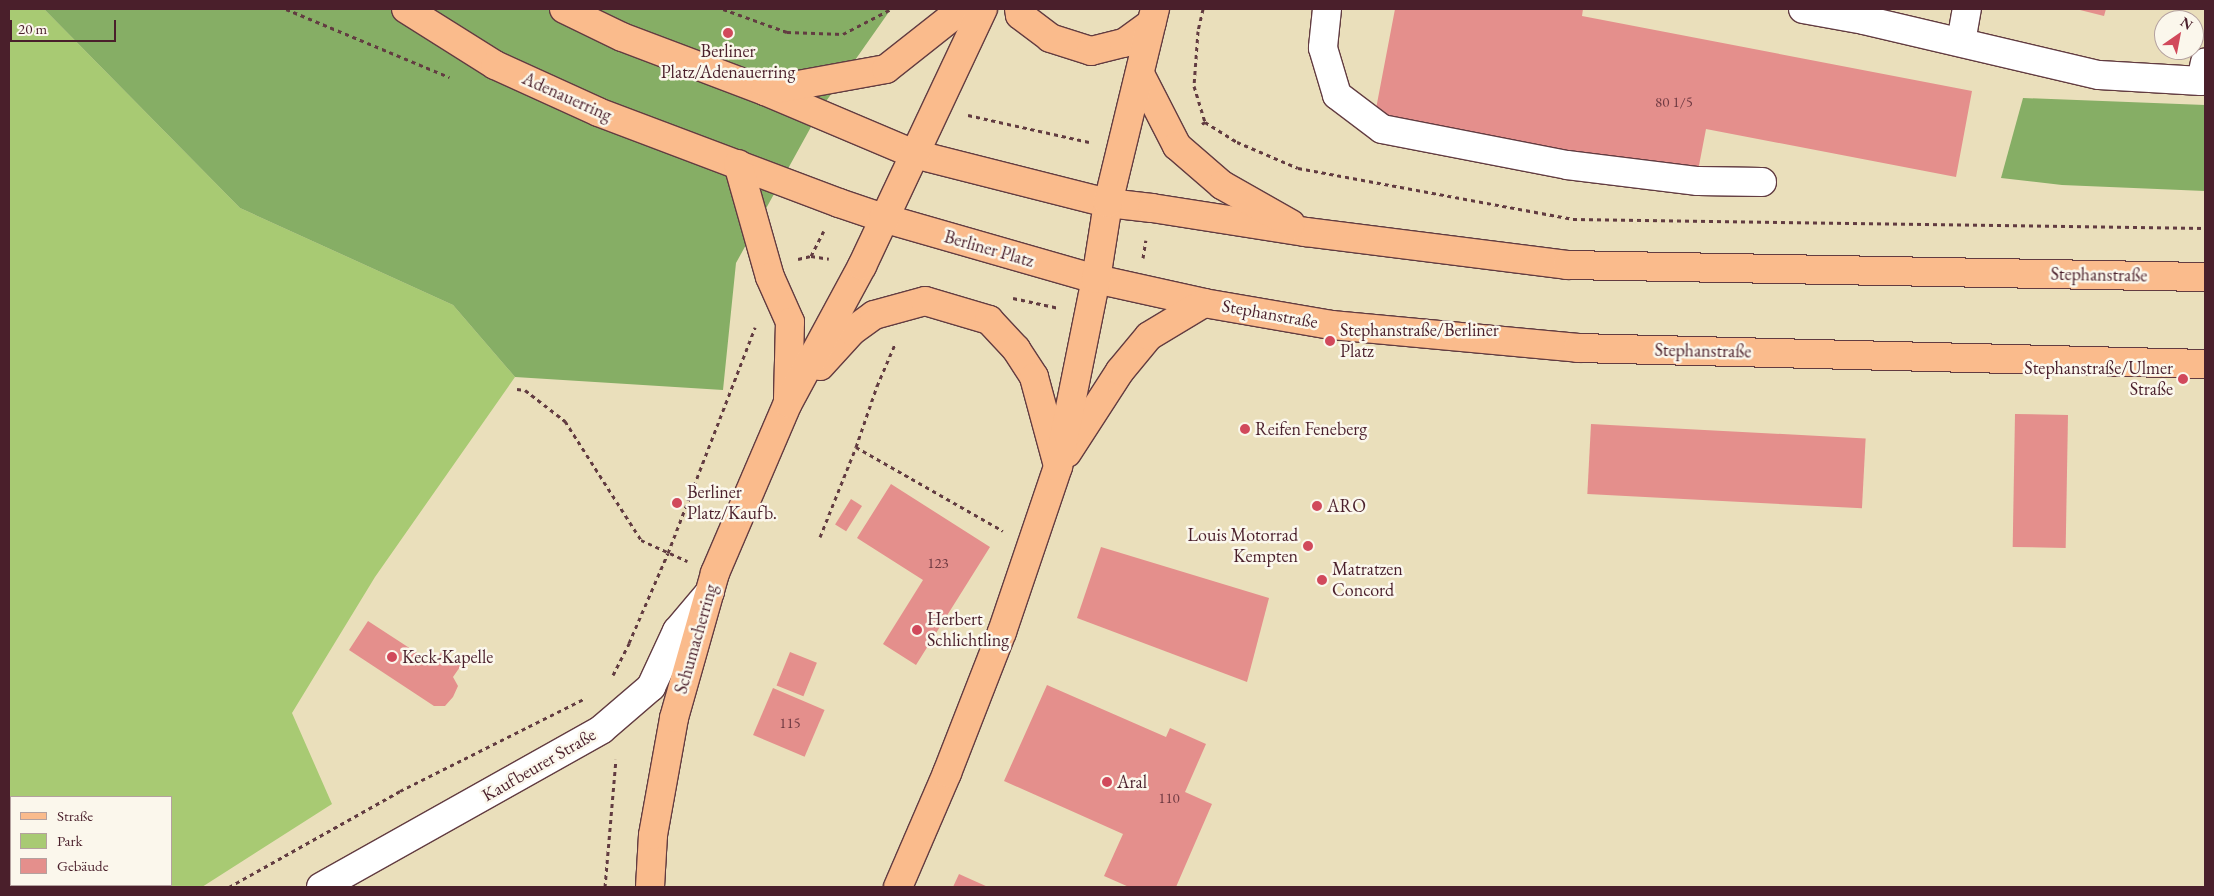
<!DOCTYPE html>
<meta charset="utf-8">
<style>
body{margin:0}
#map{position:relative;width:2214px;height:896px;overflow:hidden;background:#eadfbb;font-family:"EB Garamond",serif}
div>[style]{position:absolute}
[style*='--x']{left:calc(var(--x)*1px);top:calc(var(--y)*1px);width:calc(var(--w)*1px);rotate:calc(var(--a)*1deg)}
.green>*{inset:0;background:#a8ca73}
.forest>*{inset:0;background:#86ae65}
.building>*{inset:0;background:#e48f8c;transform-origin:0 0}
.path>*{height:3px;margin-top:-1.5px;transform-origin:0;background:repeating-linear-gradient(90deg,#623c41 0 4px,transparent 0 8px)}
.roads{filter:drop-shadow(1px 0 #623c41) drop-shadow(-1px 0 #623c41) drop-shadow(0 1px #623c41) drop-shadow(0 -1px #623c41)}
.minor>*{height:28px;margin:-14px;padding:0 14px;transform-origin:14px;border-radius:14px;background:#fff}
.major>*{height:28px;margin:-14px;padding:0 14px;transform-origin:14px;border-radius:14px;background:#fabb8c}
.dots>*{width:14px;height:14px;translate:-50% -50%;box-sizing:border-box;border:2px solid #fbf7ec;border-radius:50%}
span{translate:-50% -50%;white-space:nowrap;text-align:center;line-height:1.15;-webkit-text-stroke:5px #fbf7ec;paint-order:stroke}
.number-label{font-size:15px;color:#703b43}
.number-label span{-webkit-text-stroke-width:0}
.poi-label{font-size:18px;color:#4a1f2b}
.left{translate:0 -50%;text-align:left}
.right{translate:-100% -50%;text-align:right}
.street-label{font-size:18px;color:#4a1f2b}
.frame{position:absolute;inset:0;border:10px solid #4a1f2b;pointer-events:none}
.legend{position:absolute;left:10px;top:796px;width:162px;height:90px;box-sizing:border-box;background:#fbf7ec;border:1px solid #b4a19f;margin:0;padding:6px 9px;list-style:none;font-size:15px;color:#4a1f2b}
.legend li{display:flex;align-items:center;gap:10px;height:25px}
.legend b{width:25px;border:1px solid #b4a19f}
.north{position:absolute;left:2154px;top:10px;width:50px;height:50px;box-sizing:border-box;background:#fbf7ec;border:1px solid #b4a19f;border-radius:50%;rotate:33deg;font-size:14px;font-weight:700;line-height:20px;text-align:center;color:#4a1f2b}
.north::after{content:'';display:block;margin:auto;width:18px;height:22px;background:#d1495b;clip-path:polygon(50% 0,100% 100%,50% 72%,0 100%)}
.scale{position:absolute;left:10px;top:20px;width:106px;height:22px;box-sizing:border-box;border:2px solid #4a1f2b;border-top:0;padding-left:6px;font-size:15px;line-height:18px;white-space:nowrap;color:#4a1f2b;-webkit-text-stroke:4px #fbf7ec;paint-order:stroke}
</style>
<div id="map">
<div class="green">
<div style="clip-path:polygon(evenodd,9px 9px,44px 9px,240px 208px,453px 305px,515px 377px,375px 577px,292px 713px,332px 804px,202px 887px,9px 887px,9px 9px,11px 797px,171px 797px,171px 885px,11px 885px,11px 797px)"></div>
</div>
<div class="forest">
<div style="clip-path:polygon(44px 9px,891px 9px,822px 107px,736px 263px,723px 390px,515px 377px,453px 305px,240px 208px)"></div>
<div style="clip-path:polygon(2023px 98px,2205px 105px,2205px 191px,2062px 185px,2001px 178px)"></div>
</div>
<div class="building">
<div style="clip-path:polygon(1395px 9px,1583px 9px,1582px 16px,1972px 91px,1956px 177px,1706px 129px,1697px 176px,1375px 114px)"></div>
<div style="clip-path:polygon(2076px 9px,2106px 9px,2104px 16px)"></div>
<div style="left:2015px;top:414px;width:53px;height:133px;rotate:1deg"></div>
<div style="left:1591px;top:424px;width:275px;height:70px;rotate:3deg"></div>
<div style="clip-path:polygon(891px 484px,990px 547px,916px 665px,883px 644px,923px 580px,857px 538px)"></div>
<div style="left:851px;top:499px;width:13px;height:30px;rotate:32deg"></div>
<div style="clip-path:polygon(1101px 547px,1269px 598px,1247px 682px,1077px 618px)"></div>
<div style="clip-path:polygon(368px 621px,434px 664px,442px 651px,462px 664px,453px 677px,458px 686px,453px 697px,445px 706px,434px 706px,349px 650px)"></div>
<div style="left:790px;top:652px;width:29px;height:36px;rotate:22deg"></div>
<div style="clip-path:polygon(1047px 685px,1166px 737px,1170px 728px,1206px 744px,1185px 792px,1212px 804px,1176px 887px,1129px 887px,1104px 876px,1123px 834px,1004px 781px)"></div>
<div style="left:773px;top:688px;width:56px;height:51px;rotate:23deg"></div>
<div style="clip-path:polygon(959px 874px,988px 887px,953px 887px)"></div>
</div>
<div class="path">
<div style="--x:286;--y:9;--w:177;--a:22.6"></div>
<div style="--x:723;--y:9;--w:68;--a:19.8"></div>
<div style="--x:787;--y:32;--w:56;--a:2"></div>
<div style="--x:843;--y:34;--w:54;--a:-27.5"></div>
<div style="--x:1203;--y:9;--w:23;--a:103"></div>
<div style="--x:1198;--y:31;--w:55;--a:94.2"></div>
<div style="--x:1194;--y:86;--w:38;--a:73"></div>
<div style="--x:968;--y:115;--w:124;--a:12.6"></div>
<div style="--x:1202;--y:124;--w:4;--a:-34"></div>
<div style="--x:1205;--y:122;--w:38;--a:32"></div>
<div style="--x:1237;--y:142;--w:66;--a:23.1"></div>
<div style="--x:1298;--y:168;--w:280;--a:10.5"></div>
<div style="--x:1573;--y:219;--w:632;--a:0.82"></div>
<div style="--x:811;--y:256;--w:18;--a:9"></div>
<div style="--x:1143;--y:258;--w:18;--a:-81"></div>
<div style="--x:798;--y:259;--w:13;--a:-13"></div>
<div style="--x:811;--y:256;--w:28;--a:-63"></div>
<div style="--x:1013;--y:298;--w:47;--a:12.3"></div>
<div style="--x:517;--y:389;--w:8;--a:7"></div>
<div style="--x:525;--y:390;--w:51;--a:37.8"></div>
<div style="--x:565;--y:421;--w:141;--a:57.4"></div>
<div style="--x:641;--y:540;--w:51;--a:24.5"></div>
<div style="--x:856;--y:447;--w:169;--a:29.7"></div>
<div style="--x:820;--y:537;--w:97;--a:-68.2"></div>
<div style="--x:856;--y:447;--w:65;--a:-71"></div>
<div style="--x:877;--y:386;--w:46;--a:-66.8"></div>
<div style="--x:613;--y:675;--w:36;--a:-63"></div>
<div style="--x:629;--y:643;--w:98;--a:-66.6"></div>
<div style="--x:668;--y:553;--w:242;--a:-68.9"></div>
<div style="--x:229;--y:887;--w:196;--a:-29.3"></div>
<div style="--x:400;--y:791;--w:206;--a:-26.6"></div>
<div style="--x:605;--y:887;--w:128;--a:-85.1"></div>
</div>
<div class="roads">
<div class="minor">
<div style="--x:1327;--y:9;--w:39;--a:96"></div>
<div style="--x:1323;--y:48;--w:49;--a:73.4"></div>
<div style="--x:1337;--y:95;--w:56;--a:37.1"></div>
<div style="--x:1382;--y:129;--w:188;--a:11"></div>
<div style="--x:1567;--y:165;--w:132;--a:7"></div>
<div style="--x:1698;--y:181;--w:64;--a:0.9"></div>
<div style="--x:1803;--y:9;--w:62;--a:10.2"></div>
<div style="--x:1864;--y:20;--w:241;--a:13.2"></div>
<div style="--x:2099;--y:75;--w:102;--a:3.4"></div>
<div style="--x:2201;--y:81;--w:19;--a:-78"></div>
<div style="--x:1961;--y:42;--w:34;--a:-80"></div>
<div style="--x:321;--y:887;--w:322;--a:-29.3"></div>
<div style="--x:602;--y:729;--w:65;--a:-40.6"></div>
<div style="--x:651;--y:687;--w:62;--a:-65.1"></div>
<div style="--x:677;--y:631;--w:51;--a:-49.8"></div>
</div>
<div class="major">
<div style="--x:406;--y:9;--w:105;--a:32.2"></div>
<div style="--x:495;--y:65;--w:113;--a:24.5"></div>
<div style="--x:598;--y:112;--w:258;--a:20.7"></div>
<div style="--x:839;--y:203;--w:46;--a:18.8"></div>
<div style="--x:883;--y:218;--w:222;--a:16"></div>
<div style="--x:1096;--y:279;--w:111;--a:12.5"></div>
<div style="--x:1204;--y:303;--w:130;--a:9.8"></div>
<div style="--x:1332;--y:325;--w:247;--a:5.3"></div>
<div style="--x:1578;--y:348;--w:627;--a:1.46"></div>
<div style="--x:564;--y:9;--w:64;--a:25.8"></div>
<div style="--x:622;--y:37;--w:153;--a:20.7"></div>
<div style="--x:765;--y:91;--w:162;--a:22.9"></div>
<div style="--x:914;--y:154;--w:200;--a:14.2"></div>
<div style="--x:1108;--y:203;--w:44;--a:6.5"></div>
<div style="--x:1152;--y:208;--w:156;--a:8.9"></div>
<div style="--x:1306;--y:232;--w:263;--a:7.2"></div>
<div style="--x:1567;--y:265;--w:638;--a:1.08"></div>
<div style="--x:1019;--y:9;--w:6;--a:81"></div>
<div style="--x:1020;--y:15;--w:38;--a:37"></div>
<div style="--x:1050;--y:38;--w:43;--a:17.6"></div>
<div style="--x:1091;--y:51;--w:34;--a:-14"></div>
<div style="--x:1124;--y:43;--w:34;--a:-36"></div>
<div style="--x:1140;--y:74;--w:81;--a:62.8"></div>
<div style="--x:1177;--y:146;--w:60;--a:40.9"></div>
<div style="--x:1222;--y:185;--w:79;--a:29.5"></div>
<div style="--x:765;--y:91;--w:123;--a:-10.3"></div>
<div style="--x:886;--y:69;--w:97;--a:-38.3"></div>
<div style="--x:738;--y:164;--w:117;--a:74.2"></div>
<div style="--x:770;--y:277;--w:49;--a:66"></div>
<div style="--x:790;--y:322;--w:77;--a:91.5"></div>
<div style="--x:820;--y:366;--w:47;--a:-47.6"></div>
<div style="--x:852;--y:331;--w:27;--a:-36"></div>
<div style="--x:874;--y:315;--w:53;--a:-15.4"></div>
<div style="--x:925;--y:301;--w:67;--a:16.5"></div>
<div style="--x:989;--y:320;--w:40;--a:47"></div>
<div style="--x:1016;--y:349;--w:33;--a:57"></div>
<div style="--x:1034;--y:377;--w:88;--a:74.9"></div>
<div style="--x:1067;--y:453;--w:98;--a:-57.1"></div>
<div style="--x:1120;--y:371;--w:45;--a:-50.4"></div>
<div style="--x:1149;--y:336;--w:64;--a:-31"></div>
<div style="--x:650;--y:887;--w:52;--a:-86.7"></div>
<div style="--x:653;--y:835;--w:119;--a:-79.8"></div>
<div style="--x:674;--y:718;--w:151;--a:-74.2"></div>
<div style="--x:715;--y:573;--w:185;--a:-66.8"></div>
<div style="--x:788;--y:403;--w:156;--a:-61.6"></div>
<div style="--x:862;--y:266;--w:284;--a:-64.8"></div>
<div style="--x:898;--y:887;--w:124;--a:-66.7"></div>
<div style="--x:947;--y:773;--w:151;--a:-68.7"></div>
<div style="--x:1002;--y:632;--w:174;--a:-71.3"></div>
<div style="--x:1058;--y:467;--w:192;--a:-78.6"></div>
<div style="--x:1096;--y:279;--w:77;--a:-81"></div>
<div style="--x:1108;--y:203;--w:200;--a:-76.4"></div>
</div>
</div>
<div class="dots">
<div style="left:728px;top:33px;background:#d1495b"></div>
<div style="left:1330px;top:341px;background:#d1495b"></div>
<div style="left:2183px;top:379px;background:#d1495b"></div>
<div style="left:1245px;top:429px;background:#d1495b"></div>
<div style="left:677px;top:503px;background:#d1495b"></div>
<div style="left:1317px;top:506px;background:#d1495b"></div>
<div style="left:1308px;top:546px;background:#d1495b"></div>
<div style="left:1322px;top:580px;background:#d1495b"></div>
<div style="left:917px;top:630px;background:#d1495b"></div>
<div style="left:392px;top:657px;background:#d1495b"></div>
<div style="left:1107px;top:782px;background:#d1495b"></div>
</div>
<div class="number-label">
<span style="left:1674px;top:102px">80 1/5</span>
<span style="left:938px;top:563px">123</span>
<span style="left:790px;top:723px">115</span>
<span style="left:1169px;top:798px">110</span>
</div>
<div class="poi-label">
<span style="left:728px;top:62px">Berliner<br>Platz/Adenauerring</span>
<span class="left" style="left:1340px;top:341px">Stephanstraße/Berliner<br>Platz</span>
<span class="right" style="left:2173px;top:379px">Stephanstraße/Ulmer<br>Straße</span>
<span class="left" style="left:1255px;top:429px">Reifen Feneberg</span>
<span class="left" style="left:687px;top:503px">Berliner<br>Platz/Kaufb.</span>
<span class="left" style="left:1327px;top:506px">ARO</span>
<span class="right" style="left:1298px;top:546px">Louis Motorrad<br>Kempten</span>
<span class="left" style="left:1332px;top:580px">Matratzen<br>Concord</span>
<span class="left" style="left:927px;top:630px">Herbert<br>Schlichtling</span>
<span class="left" style="left:402px;top:657px">Keck-Kapelle</span>
<span class="left" style="left:1117px;top:782px">Aral</span>
</div>
<div class="street-label">
<span style="left:567px;top:97px;rotate:24deg">Adenauerring</span>
<span style="left:989px;top:249px;rotate:16deg">Berliner Platz</span>
<span style="left:2099px;top:275px;rotate:1deg">Stephanstraße</span>
<span style="left:1270px;top:314px;rotate:10deg">Stephanstraße</span>
<span style="left:1703px;top:351px;rotate:1deg">Stephanstraße</span>
<span style="left:696px;top:639px;rotate:-74deg">Schumacherring</span>
<span style="left:539px;top:765px;rotate:-30deg">Kaufbeurer Straße</span>
</div>
<div class="frame"></div>
<ul class="legend">
<li><b style="height:6px;background:#fabb8c"></b>Straße</li>
<li><b style="height:14px;background:#a8ca73"></b>Park</li>
<li><b style="height:14px;background:#e48f8c"></b>Gebäude</li>
</ul>
<div class="north">N</div>
<div class="scale">20 m</div>
</div>
